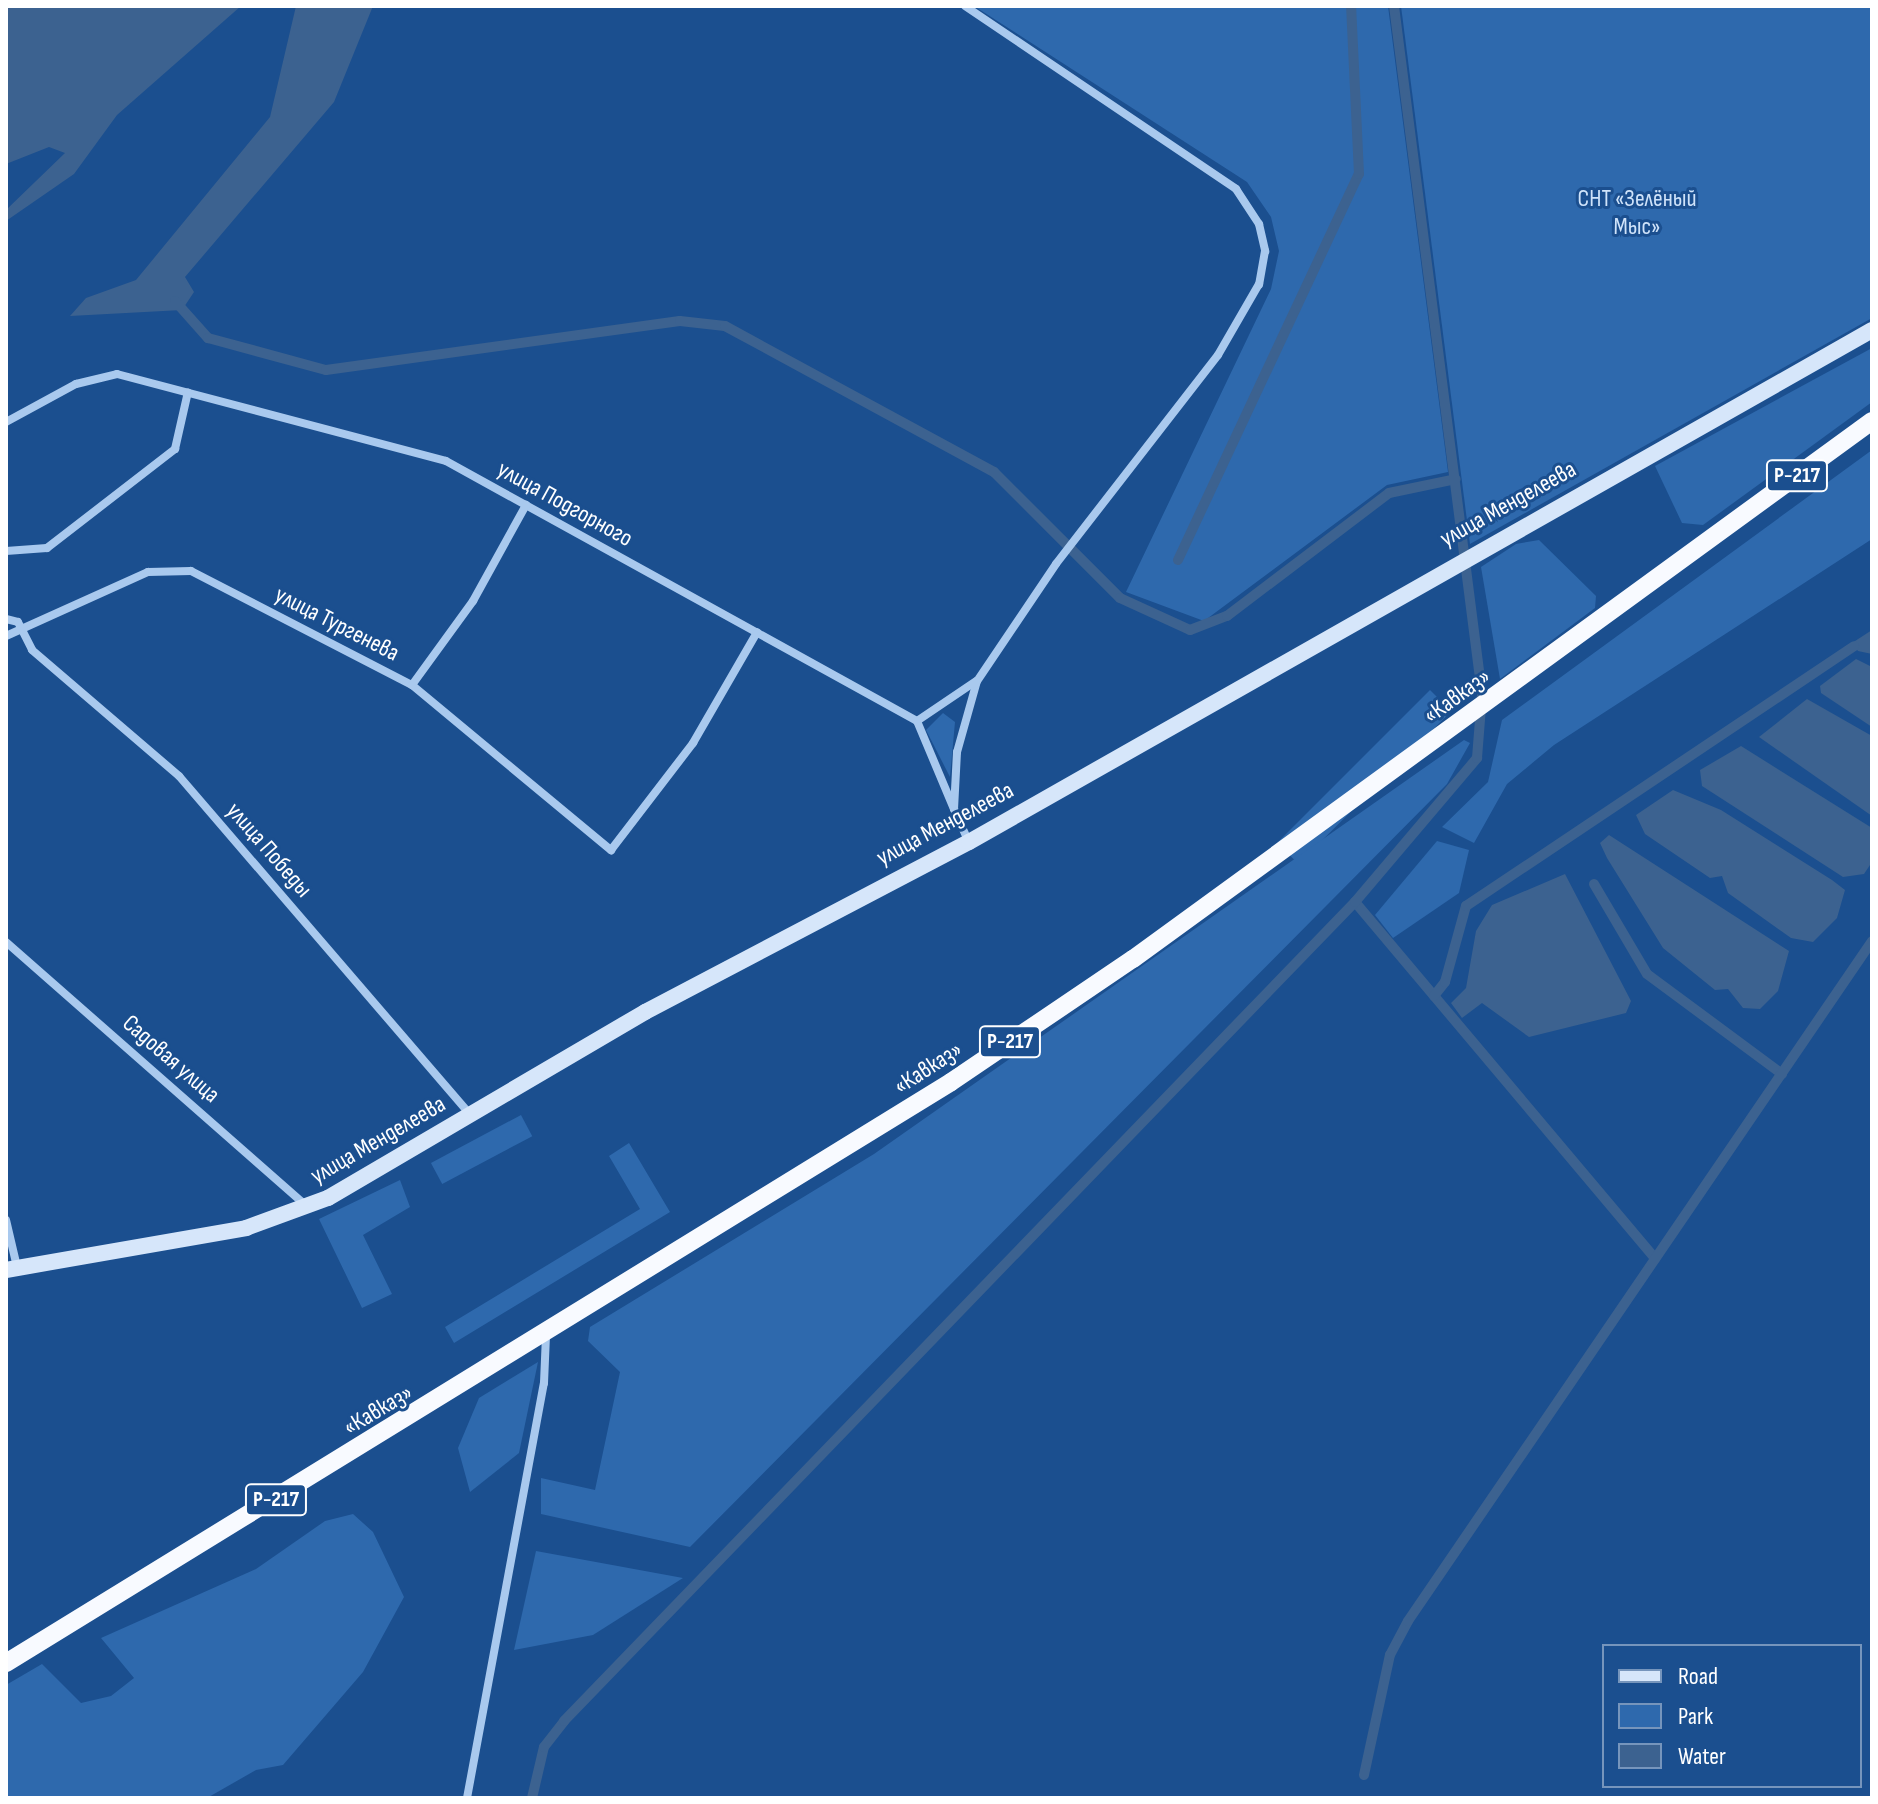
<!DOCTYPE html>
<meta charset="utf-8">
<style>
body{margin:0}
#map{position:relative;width:1878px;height:1804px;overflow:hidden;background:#1b4f8f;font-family:"Sofia Sans Condensed",sans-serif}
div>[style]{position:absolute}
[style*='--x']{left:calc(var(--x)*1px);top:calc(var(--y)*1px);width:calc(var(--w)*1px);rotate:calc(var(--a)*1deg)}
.green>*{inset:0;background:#2e69ad;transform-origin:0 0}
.water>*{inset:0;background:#3c6290}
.canal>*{height:10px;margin:-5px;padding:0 5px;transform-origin:5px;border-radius:5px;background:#3c6290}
.minor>*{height:8px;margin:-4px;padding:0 4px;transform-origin:4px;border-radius:4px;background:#a9c9ee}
.secondary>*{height:16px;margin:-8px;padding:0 8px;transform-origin:8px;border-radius:8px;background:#d6e6fa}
.trunk>*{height:18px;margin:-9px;padding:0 9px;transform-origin:9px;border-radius:9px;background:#f8faff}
span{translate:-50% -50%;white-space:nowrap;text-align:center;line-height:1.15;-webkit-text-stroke:6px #1b4f8f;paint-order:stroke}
.shield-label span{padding:2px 6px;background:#1b4f8f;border:2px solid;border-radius:6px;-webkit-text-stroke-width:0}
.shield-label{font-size:22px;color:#fff;font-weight:700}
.park-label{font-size:24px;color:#cfe3fa}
.street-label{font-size:24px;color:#fff}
.frame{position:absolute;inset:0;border:8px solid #fff;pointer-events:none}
.legend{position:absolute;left:1602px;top:1644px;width:260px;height:144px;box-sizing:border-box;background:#1b4f8f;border:2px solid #7695bc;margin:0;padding:10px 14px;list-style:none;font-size:24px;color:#fff}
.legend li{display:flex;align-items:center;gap:16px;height:40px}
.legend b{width:40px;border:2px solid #7695bc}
</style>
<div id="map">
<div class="green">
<div style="clip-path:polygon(974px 6px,1388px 6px,1448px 472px,1387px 485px,1204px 621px,1126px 592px,1271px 289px,1279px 251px,1271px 217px,1247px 182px)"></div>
<div style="clip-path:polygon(1401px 6px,1872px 6px,1872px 318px,1470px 544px)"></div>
<div style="clip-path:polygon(1872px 348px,1872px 402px,1703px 525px,1682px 523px,1655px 466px)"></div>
<div style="clip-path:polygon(1872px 450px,1872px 539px,1554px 745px,1507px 784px,1474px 843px,1442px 827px,1488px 782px,1502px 720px)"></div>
<div style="clip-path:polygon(1539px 540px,1596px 596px,1595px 608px,1500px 679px,1481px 567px,1516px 544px)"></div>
<div style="left:1430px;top:690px;width:30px;height:216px;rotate:45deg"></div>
<div style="clip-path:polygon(943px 713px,955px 722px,950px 777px,926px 730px)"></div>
<div style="clip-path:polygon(1464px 740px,1470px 743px,1447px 784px,690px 1547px,541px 1514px,541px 1478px,595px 1490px,620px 1372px,588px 1341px,590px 1327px,874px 1154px)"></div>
<div style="clip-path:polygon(1437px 841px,1469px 850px,1459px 893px,1393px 938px,1375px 915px)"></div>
<div style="left:521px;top:1115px;width:24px;height:102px;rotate:62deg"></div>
<div style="clip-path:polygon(629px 1143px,670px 1212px,454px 1343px,445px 1327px,640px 1209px,609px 1156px)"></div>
<div style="clip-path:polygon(400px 1180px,410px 1207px,363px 1235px,392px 1294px,362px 1308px,319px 1219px)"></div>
<div style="clip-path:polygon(538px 1362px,519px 1453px,470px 1492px,458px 1448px,479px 1398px)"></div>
<div style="clip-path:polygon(353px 1514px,373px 1532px,404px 1597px,363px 1672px,283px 1765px,256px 1770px,207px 1798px,6px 1798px,6px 1685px,42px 1664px,81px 1703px,111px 1696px,134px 1678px,101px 1638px,256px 1569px,325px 1521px)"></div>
<div style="clip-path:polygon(536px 1551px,683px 1578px,593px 1635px,514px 1650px)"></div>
</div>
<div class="water">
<div style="clip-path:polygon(6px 6px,241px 6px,117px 115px,74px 174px,6px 221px,6px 210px,65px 153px,49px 147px,6px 164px)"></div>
<div style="clip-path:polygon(296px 6px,373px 6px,334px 102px,185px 277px,194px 292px,182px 310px,70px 316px,86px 298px,136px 280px,270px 117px)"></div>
<div style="clip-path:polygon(1872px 630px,1872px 654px,1858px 651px,1852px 643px)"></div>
<div style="clip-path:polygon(1856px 659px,1872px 667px,1872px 727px,1821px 693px,1820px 686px)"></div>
<div style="clip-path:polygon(1807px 699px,1872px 736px,1872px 816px,1759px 737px)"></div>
<div style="clip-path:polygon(1741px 746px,1872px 828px,1872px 862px,1864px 874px,1843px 877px,1702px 786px,1700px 770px)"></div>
<div style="clip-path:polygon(1673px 790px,1721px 810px,1832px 880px,1845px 890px,1837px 918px,1813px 942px,1791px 938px,1728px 893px,1722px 876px,1710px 878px,1645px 834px,1636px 815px)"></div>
<div style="clip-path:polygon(1609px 835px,1789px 951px,1778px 991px,1760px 1009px,1743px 1008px,1728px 989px,1715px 990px,1663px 948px,1607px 858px,1600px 843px)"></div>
<div style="clip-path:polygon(1565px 874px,1631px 1001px,1626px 1013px,1529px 1037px,1482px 1003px,1462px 1018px,1451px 1003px,1466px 988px,1476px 931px,1492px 905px)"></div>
</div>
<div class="canal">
<div style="--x:175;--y:301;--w:50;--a:48.3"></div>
<div style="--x:208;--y:338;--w:122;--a:15.2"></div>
<div style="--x:326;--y:370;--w:357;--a:-7.9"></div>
<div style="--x:680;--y:321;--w:45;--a:6.3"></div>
<div style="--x:725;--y:326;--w:306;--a:28.5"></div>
<div style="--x:994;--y:472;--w:178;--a:45"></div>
<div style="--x:1120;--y:598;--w:77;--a:24.6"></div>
<div style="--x:1190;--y:630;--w:40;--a:-21"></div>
<div style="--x:1227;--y:616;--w:203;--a:-37.2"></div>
<div style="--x:1389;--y:493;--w:68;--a:-11.8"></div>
<div style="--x:1178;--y:560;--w:426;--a:-64.9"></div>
<div style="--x:1359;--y:174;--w:168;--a:-92.7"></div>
<div style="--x:1594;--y:884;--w:104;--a:59.5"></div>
<div style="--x:1647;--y:974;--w:168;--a:36.5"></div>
<div style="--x:1355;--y:902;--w:466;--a:49.9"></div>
<div style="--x:1434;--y:996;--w:18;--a:-52"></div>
<div style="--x:1445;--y:982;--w:79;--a:-74.6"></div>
<div style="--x:1466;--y:906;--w:467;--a:-33.8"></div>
<div style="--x:1364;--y:1775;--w:123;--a:-77.8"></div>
<div style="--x:1390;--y:1655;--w:38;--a:-62"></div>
<div style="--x:1408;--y:1621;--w:823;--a:-55.69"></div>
<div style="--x:532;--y:1798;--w:52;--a:-76.8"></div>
<div style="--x:544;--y:1747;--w:33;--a:-52"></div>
<div style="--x:564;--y:1721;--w:1139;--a:-46"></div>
<div style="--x:1355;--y:902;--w:189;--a:-49.7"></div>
<div style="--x:1477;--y:758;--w:64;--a:-85.5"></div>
<div style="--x:1482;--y:694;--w:694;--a:-97.29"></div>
</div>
<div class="minor">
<div style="--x:965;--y:6;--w:327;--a:34"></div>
<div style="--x:1236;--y:189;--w:42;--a:56.7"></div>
<div style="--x:1259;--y:224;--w:28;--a:77"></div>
<div style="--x:1265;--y:251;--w:34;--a:100"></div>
<div style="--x:1259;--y:284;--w:82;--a:120"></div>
<div style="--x:1218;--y:355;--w:264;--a:127.8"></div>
<div style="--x:1056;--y:564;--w:141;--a:124"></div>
<div style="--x:977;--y:681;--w:74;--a:105.7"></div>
<div style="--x:957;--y:752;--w:57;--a:93"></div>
<div style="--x:954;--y:809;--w:36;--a:66"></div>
<div style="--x:6;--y:422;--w:80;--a:-28.5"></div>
<div style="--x:76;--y:384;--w:42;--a:-13.7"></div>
<div style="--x:117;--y:374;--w:340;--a:14.8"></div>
<div style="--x:446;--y:461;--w:538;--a:28.9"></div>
<div style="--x:917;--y:721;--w:95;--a:67.2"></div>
<div style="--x:6;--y:551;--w:41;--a:-4.2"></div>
<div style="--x:47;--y:548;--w:162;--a:-37.7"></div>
<div style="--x:175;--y:449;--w:58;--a:-77.2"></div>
<div style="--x:6;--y:619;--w:12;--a:14"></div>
<div style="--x:18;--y:622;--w:31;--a:63"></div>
<div style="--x:32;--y:650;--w:194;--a:40.6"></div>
<div style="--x:179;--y:776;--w:446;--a:49.3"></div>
<div style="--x:6;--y:636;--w:156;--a:-24.3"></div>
<div style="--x:148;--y:572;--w:43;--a:-1.3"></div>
<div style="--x:191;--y:571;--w:249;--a:27.3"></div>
<div style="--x:412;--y:685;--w:259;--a:39.7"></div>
<div style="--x:611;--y:850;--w:135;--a:-52.5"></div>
<div style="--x:693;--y:743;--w:128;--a:-60"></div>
<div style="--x:412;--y:685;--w:104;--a:-54"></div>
<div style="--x:473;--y:601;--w:110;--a:-61.1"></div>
<div style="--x:917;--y:721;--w:71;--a:-34.1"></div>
<div style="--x:6;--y:942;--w:400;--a:41.3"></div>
<div style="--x:6;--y:1220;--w:48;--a:76.8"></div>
<div style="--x:467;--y:1798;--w:422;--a:-79.5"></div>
<div style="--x:544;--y:1383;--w:47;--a:-87.6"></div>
</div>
<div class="secondary">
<div style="--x:6;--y:1270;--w:244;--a:-9.9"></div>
<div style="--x:246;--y:1228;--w:87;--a:-20.1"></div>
<div style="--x:328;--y:1198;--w:368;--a:-30.4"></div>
<div style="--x:645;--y:1012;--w:366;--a:-27.7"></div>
<div style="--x:969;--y:842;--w:1038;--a:-29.55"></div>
</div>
<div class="trunk">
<div style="--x:6;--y:1663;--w:1109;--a:-31.58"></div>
<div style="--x:951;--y:1082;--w:220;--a:-34.1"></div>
<div style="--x:1133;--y:959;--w:914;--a:-36.06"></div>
</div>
<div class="shield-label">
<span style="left:1797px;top:476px">Р-217</span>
<span style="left:1010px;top:1042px">Р-217</span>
<span style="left:276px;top:1500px">Р-217</span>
</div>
<div class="park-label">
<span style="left:1637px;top:213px">СНТ «Зелёный<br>Мыс»</span>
</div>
<div class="street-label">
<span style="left:565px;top:504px;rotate:29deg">улица Подгорного</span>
<span style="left:1508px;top:504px;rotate:-29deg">улица Менделеева</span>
<span style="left:337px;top:624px;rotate:27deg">улица Тургенева</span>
<span style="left:1457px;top:696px;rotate:-36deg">«Кавказ»</span>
<span style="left:945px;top:824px;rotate:-28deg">улица Менделеева</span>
<span style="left:269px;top:850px;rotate:49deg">улица Победы</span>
<span style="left:171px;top:1059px;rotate:41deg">Садовая улица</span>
<span style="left:928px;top:1068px;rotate:-33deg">«Кавказ»</span>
<span style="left:378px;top:1140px;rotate:-30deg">улица Менделеева</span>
<span style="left:378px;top:1410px;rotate:-31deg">«Кавказ»</span>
</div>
<div class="frame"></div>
<ul class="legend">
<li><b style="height:10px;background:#d6e6fa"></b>Road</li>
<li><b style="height:22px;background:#2e69ad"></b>Park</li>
<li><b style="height:22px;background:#3c6290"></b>Water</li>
</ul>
</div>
